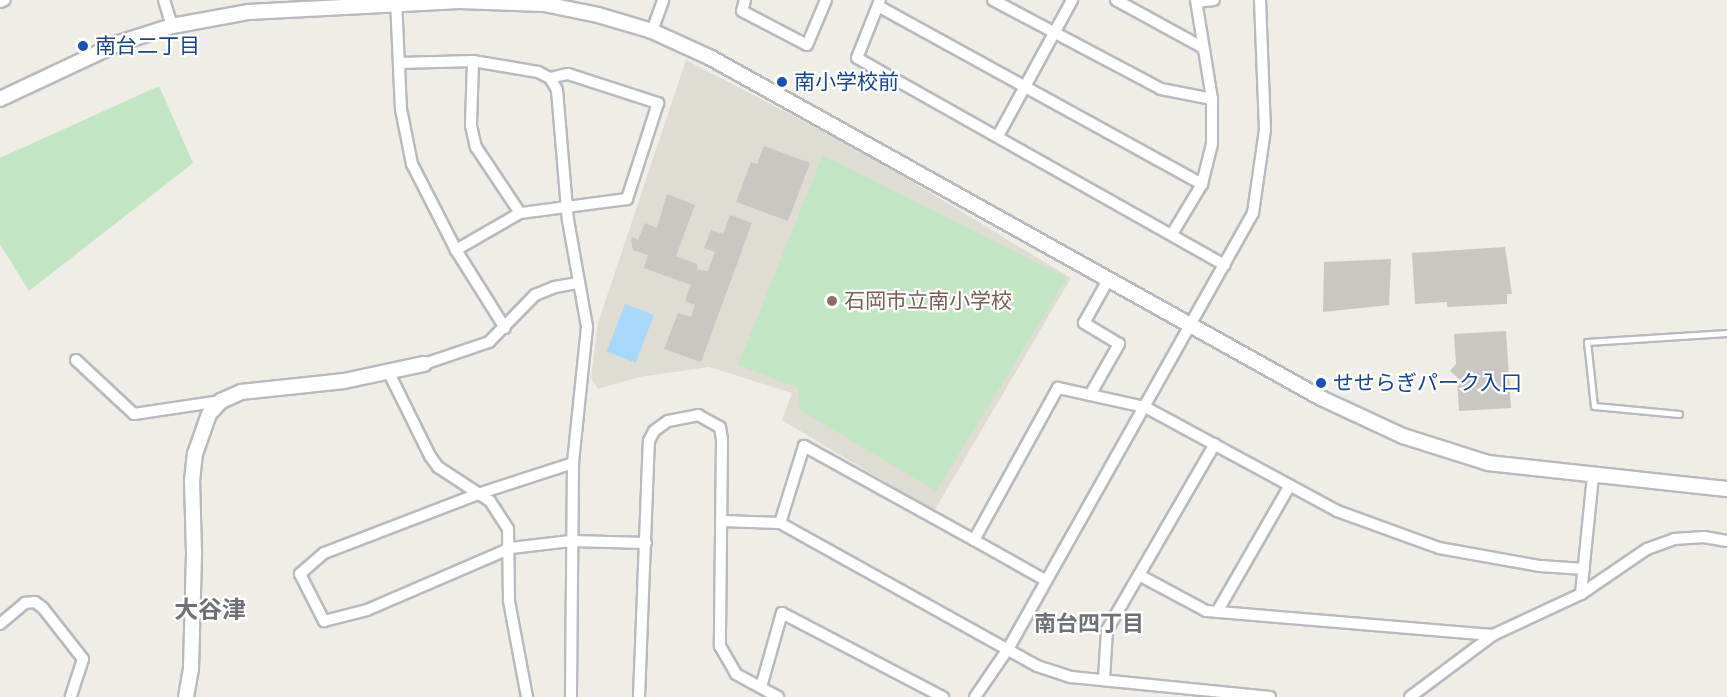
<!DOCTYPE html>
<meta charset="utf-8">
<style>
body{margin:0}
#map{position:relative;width:1727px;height:697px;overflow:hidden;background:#efede5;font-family:"DM Sans","Noto Sans JP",sans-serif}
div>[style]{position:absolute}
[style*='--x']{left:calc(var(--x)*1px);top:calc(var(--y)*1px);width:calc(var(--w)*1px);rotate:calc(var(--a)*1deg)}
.education>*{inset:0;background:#dfdcd3}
.green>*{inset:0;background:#c2e5c3}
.water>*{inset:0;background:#a8d7fc;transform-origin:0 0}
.building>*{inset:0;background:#cac7c2}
.roads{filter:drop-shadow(2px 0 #b7babe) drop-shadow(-2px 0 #b7babe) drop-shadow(0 2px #b7babe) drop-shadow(0 -2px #b7babe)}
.service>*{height:5px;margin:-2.5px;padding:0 2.5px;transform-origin:2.5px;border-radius:2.5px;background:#fff}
.minor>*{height:10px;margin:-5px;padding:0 5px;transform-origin:5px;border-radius:5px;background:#fff}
.tertiary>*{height:14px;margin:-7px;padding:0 7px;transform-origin:7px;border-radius:7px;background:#fff}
.dots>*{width:16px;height:16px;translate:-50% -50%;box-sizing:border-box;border:3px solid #fff;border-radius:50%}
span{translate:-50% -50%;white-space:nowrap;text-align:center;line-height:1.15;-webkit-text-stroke:4.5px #fff;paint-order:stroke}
.transit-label{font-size:21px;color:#164399}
.left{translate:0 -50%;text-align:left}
.education-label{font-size:21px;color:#785e54}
.neighbourhood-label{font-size:22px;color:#6e7277;font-weight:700}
.quarter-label{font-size:24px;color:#6e7277;font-weight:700}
</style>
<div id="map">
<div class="education">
<div style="clip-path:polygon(686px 60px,868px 155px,1071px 278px,934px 511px,782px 420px,792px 393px,709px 367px,639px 377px,598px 389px,591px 378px,598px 323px)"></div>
</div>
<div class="green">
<div style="clip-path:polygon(159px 86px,193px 163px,29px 291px,0 244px,0 158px)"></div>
<div style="clip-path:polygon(823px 155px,1067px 278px,936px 491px,800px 410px,798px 388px,738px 365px)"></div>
</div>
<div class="water">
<div style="left:625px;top:304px;width:31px;height:51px;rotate:21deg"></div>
</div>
<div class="building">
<div style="clip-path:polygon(764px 146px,810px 163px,788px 221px,736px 202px,751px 162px,757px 164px)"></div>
<div style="clip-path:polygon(667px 194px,695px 205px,676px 256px,697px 264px,697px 270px,708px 271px,715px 252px,704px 248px,711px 230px,723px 234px,730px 215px,752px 223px,701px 362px,664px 349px,678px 313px,691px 317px,695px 305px,685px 301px,691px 285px,644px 268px,648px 255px,633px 250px,631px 241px,632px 237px,638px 240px,645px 223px,657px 228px)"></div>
<div style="clip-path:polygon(1505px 247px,1512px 294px,1507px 294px,1507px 304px,1447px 307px,1447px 302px,1415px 304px,1412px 253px)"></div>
<div style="clip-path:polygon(1391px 259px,1389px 305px,1323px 312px,1324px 262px)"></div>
<div style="clip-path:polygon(1506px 331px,1511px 408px,1459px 411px,1457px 377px,1450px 371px,1456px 364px,1454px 334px)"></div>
</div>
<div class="roads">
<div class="service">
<div style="--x:1679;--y:414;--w:85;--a:-174.6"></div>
<div style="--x:1594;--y:406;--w:64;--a:-96.2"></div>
<div style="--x:1587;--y:342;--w:140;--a:-3.7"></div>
</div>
<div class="minor">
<div style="--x:164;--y:0;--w:27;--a:73"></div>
<div style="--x:396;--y:0;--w:109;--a:87.4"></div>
<div style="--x:401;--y:109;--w:56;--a:78.7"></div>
<div style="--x:412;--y:164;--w:97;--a:62.9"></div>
<div style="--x:456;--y:250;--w:92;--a:57.9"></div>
<div style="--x:745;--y:0;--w:11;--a:105"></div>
<div style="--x:742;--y:11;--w:73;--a:27.6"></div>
<div style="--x:807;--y:45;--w:49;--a:-67.1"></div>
<div style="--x:880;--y:0;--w:62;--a:111.6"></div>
<div style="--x:857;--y:58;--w:422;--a:29.4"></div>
<div style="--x:993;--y:0;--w:190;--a:27.9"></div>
<div style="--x:1161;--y:89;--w:52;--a:11.1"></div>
<div style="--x:1116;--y:0;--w:98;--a:28.7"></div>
<div style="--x:0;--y:2;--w:5;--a:-22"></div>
<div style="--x:1197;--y:2;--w:17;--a:-7"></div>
<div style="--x:878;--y:6;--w:370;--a:28.8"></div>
<div style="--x:652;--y:31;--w:33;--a:-70"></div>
<div style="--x:473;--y:61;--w:65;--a:91.8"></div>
<div style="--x:471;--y:126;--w:22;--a:77"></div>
<div style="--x:476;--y:147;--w:79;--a:56.3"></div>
<div style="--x:399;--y:63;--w:74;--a:-1.5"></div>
<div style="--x:473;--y:61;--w:66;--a:9.6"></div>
<div style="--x:538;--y:72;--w:13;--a:27"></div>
<div style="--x:550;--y:78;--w:18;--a:-13"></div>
<div style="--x:568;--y:74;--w:95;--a:17.9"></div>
<div style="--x:658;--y:103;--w:101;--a:107.9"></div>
<div style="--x:627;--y:199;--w:108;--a:172.5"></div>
<div style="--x:520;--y:213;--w:74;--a:150"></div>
<div style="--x:550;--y:78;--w:14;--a:60"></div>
<div style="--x:557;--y:90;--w:130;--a:85.2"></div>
<div style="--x:568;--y:220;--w:109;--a:79.9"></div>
<div style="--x:587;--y:327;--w:137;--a:95.9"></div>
<div style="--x:573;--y:463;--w:234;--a:90.5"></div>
<div style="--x:998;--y:136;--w:155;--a:-61.4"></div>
<div style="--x:1172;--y:234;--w:58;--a:-59"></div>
<div style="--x:1202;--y:184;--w:41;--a:-76"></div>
<div style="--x:1212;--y:144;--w:45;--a:-90"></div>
<div style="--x:1212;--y:99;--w:100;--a:-99.2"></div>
<div style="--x:76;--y:360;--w:79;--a:43"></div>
<div style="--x:134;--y:414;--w:88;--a:-8.5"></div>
<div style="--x:424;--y:364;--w:69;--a:-18.7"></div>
<div style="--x:489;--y:342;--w:66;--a:-45.6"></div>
<div style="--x:535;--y:295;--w:22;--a:-22"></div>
<div style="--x:555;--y:287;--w:22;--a:-10"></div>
<div style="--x:389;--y:373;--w:93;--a:63.7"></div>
<div style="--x:430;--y:456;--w:14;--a:54"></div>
<div style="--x:438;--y:467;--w:62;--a:33.2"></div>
<div style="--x:490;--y:501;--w:33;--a:57"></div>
<div style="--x:508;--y:529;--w:72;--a:89.2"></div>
<div style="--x:509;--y:601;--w:98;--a:79.4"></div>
<div style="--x:1090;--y:395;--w:59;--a:-60.4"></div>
<div style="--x:1119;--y:344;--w:41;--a:-149"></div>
<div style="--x:1084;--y:323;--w:49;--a:-60.8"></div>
<div style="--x:573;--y:463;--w:100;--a:161.9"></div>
<div style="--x:478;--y:494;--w:165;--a:159"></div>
<div style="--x:324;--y:553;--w:32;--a:139"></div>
<div style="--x:300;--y:574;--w:53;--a:62.9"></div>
<div style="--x:324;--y:621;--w:44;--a:-14.3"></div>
<div style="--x:367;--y:610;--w:157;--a:-23.3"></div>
<div style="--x:511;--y:548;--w:60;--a:-6.7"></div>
<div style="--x:571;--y:541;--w:75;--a:1.5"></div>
<div style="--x:721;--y:521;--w:59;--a:1.9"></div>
<div style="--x:780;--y:523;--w:294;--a:29.1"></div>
<div style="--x:1037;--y:666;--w:36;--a:18"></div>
<div style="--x:1071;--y:677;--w:200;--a:5.7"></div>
<div style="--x:780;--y:523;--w:81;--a:-72.7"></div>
<div style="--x:804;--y:446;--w:194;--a:28.9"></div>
<div style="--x:974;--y:540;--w:174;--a:-61.1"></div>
<div style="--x:1058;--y:388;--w:89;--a:12.3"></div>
<div style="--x:1145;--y:407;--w:218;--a:28.4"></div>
<div style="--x:1337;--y:511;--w:109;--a:19.9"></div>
<div style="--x:1439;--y:548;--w:103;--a:10.1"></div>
<div style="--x:1540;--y:566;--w:44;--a:3.9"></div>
<div style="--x:974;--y:540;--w:81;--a:29.4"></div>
<div style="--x:1139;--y:575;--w:76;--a:28.2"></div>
<div style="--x:1206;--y:611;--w:288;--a:4.8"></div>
<div style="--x:1581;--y:594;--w:119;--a:-84.2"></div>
<div style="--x:1217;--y:612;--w:146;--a:-60.1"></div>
<div style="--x:0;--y:624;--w:33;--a:-40"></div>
<div style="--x:25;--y:603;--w:10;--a:-6"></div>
<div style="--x:35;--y:602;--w:10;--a:37"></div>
<div style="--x:43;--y:608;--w:65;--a:51.9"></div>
<div style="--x:83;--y:659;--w:40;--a:108"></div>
<div style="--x:1104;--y:678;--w:48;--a:-86.4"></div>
<div style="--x:1107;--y:630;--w:215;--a:-59.9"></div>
<div style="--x:761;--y:687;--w:77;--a:-74.2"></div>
<div style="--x:782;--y:613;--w:182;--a:27.6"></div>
<div style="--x:639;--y:697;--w:256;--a:-87.8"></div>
<div style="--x:649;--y:441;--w:11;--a:-63"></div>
<div style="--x:654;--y:431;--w:17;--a:-36"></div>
<div style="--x:668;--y:421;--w:31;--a:-11"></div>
<div style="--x:698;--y:415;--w:25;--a:29"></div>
<div style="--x:720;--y:427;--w:13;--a:81"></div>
<div style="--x:722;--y:440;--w:206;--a:90.6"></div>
<div style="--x:720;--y:646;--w:32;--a:60"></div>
<div style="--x:736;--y:674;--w:48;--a:28.7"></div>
<div style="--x:975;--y:697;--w:58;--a:-55.5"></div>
<div style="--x:1008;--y:649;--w:500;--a:-60.67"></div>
<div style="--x:1253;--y:213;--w:84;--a:-81.8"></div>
<div style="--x:1265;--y:130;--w:130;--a:-92.2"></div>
<div style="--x:1410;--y:697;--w:104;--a:-36.8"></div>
<div style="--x:1493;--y:635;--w:97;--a:-25"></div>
<div style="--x:1581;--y:594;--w:80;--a:-34.3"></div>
<div style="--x:1647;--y:549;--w:29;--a:-20"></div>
<div style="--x:1674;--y:539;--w:30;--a:-4"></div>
<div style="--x:1704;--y:537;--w:23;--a:10"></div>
</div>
<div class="tertiary">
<div style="--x:0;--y:99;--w:132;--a:-25.2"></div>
<div style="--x:119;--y:43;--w:56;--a:-17.8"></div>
<div style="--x:172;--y:26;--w:77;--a:-10.4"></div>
<div style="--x:248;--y:12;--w:212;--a:-3"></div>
<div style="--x:460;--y:1;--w:84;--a:2"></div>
<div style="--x:544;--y:4;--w:55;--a:11.5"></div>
<div style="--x:598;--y:15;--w:56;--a:16.5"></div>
<div style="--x:652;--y:31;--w:65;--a:24.6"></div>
<div style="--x:711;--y:58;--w:698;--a:29.13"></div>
<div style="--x:1321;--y:398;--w:90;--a:24.9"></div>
<div style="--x:1403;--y:436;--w:89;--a:17.6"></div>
<div style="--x:1488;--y:463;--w:240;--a:6.2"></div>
<div style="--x:186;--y:697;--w:28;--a:-80"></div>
<div style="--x:191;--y:669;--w:117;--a:-88.5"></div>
<div style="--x:194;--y:552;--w:71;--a:-91.6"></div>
<div style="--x:192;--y:481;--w:27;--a:-84"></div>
<div style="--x:195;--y:454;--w:42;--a:-70.7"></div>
<div style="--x:209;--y:414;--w:18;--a:-47"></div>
<div style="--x:221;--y:401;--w:22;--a:-24"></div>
<div style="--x:241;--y:392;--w:104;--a:-6.1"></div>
<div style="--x:344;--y:381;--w:82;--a:-12"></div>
</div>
</div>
<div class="dots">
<div style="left:83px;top:46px;background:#1a4fb4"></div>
<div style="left:782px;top:82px;background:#1a4fb4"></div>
<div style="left:832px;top:301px;background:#8d6e63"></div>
<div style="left:1321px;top:383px;background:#1a4fb4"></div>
</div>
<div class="transit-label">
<span class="left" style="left:95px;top:46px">南台二丁目</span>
<span class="left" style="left:794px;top:82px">南小学校前</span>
<span class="left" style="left:1333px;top:383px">せせらぎパーク入口</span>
</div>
<div class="education-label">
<span class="left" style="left:844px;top:301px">石岡市立南小学校</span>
</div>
<div class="neighbourhood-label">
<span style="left:1089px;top:624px">南台四丁目</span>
</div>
<div class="quarter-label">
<span style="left:210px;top:610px">大谷津</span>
</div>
</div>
